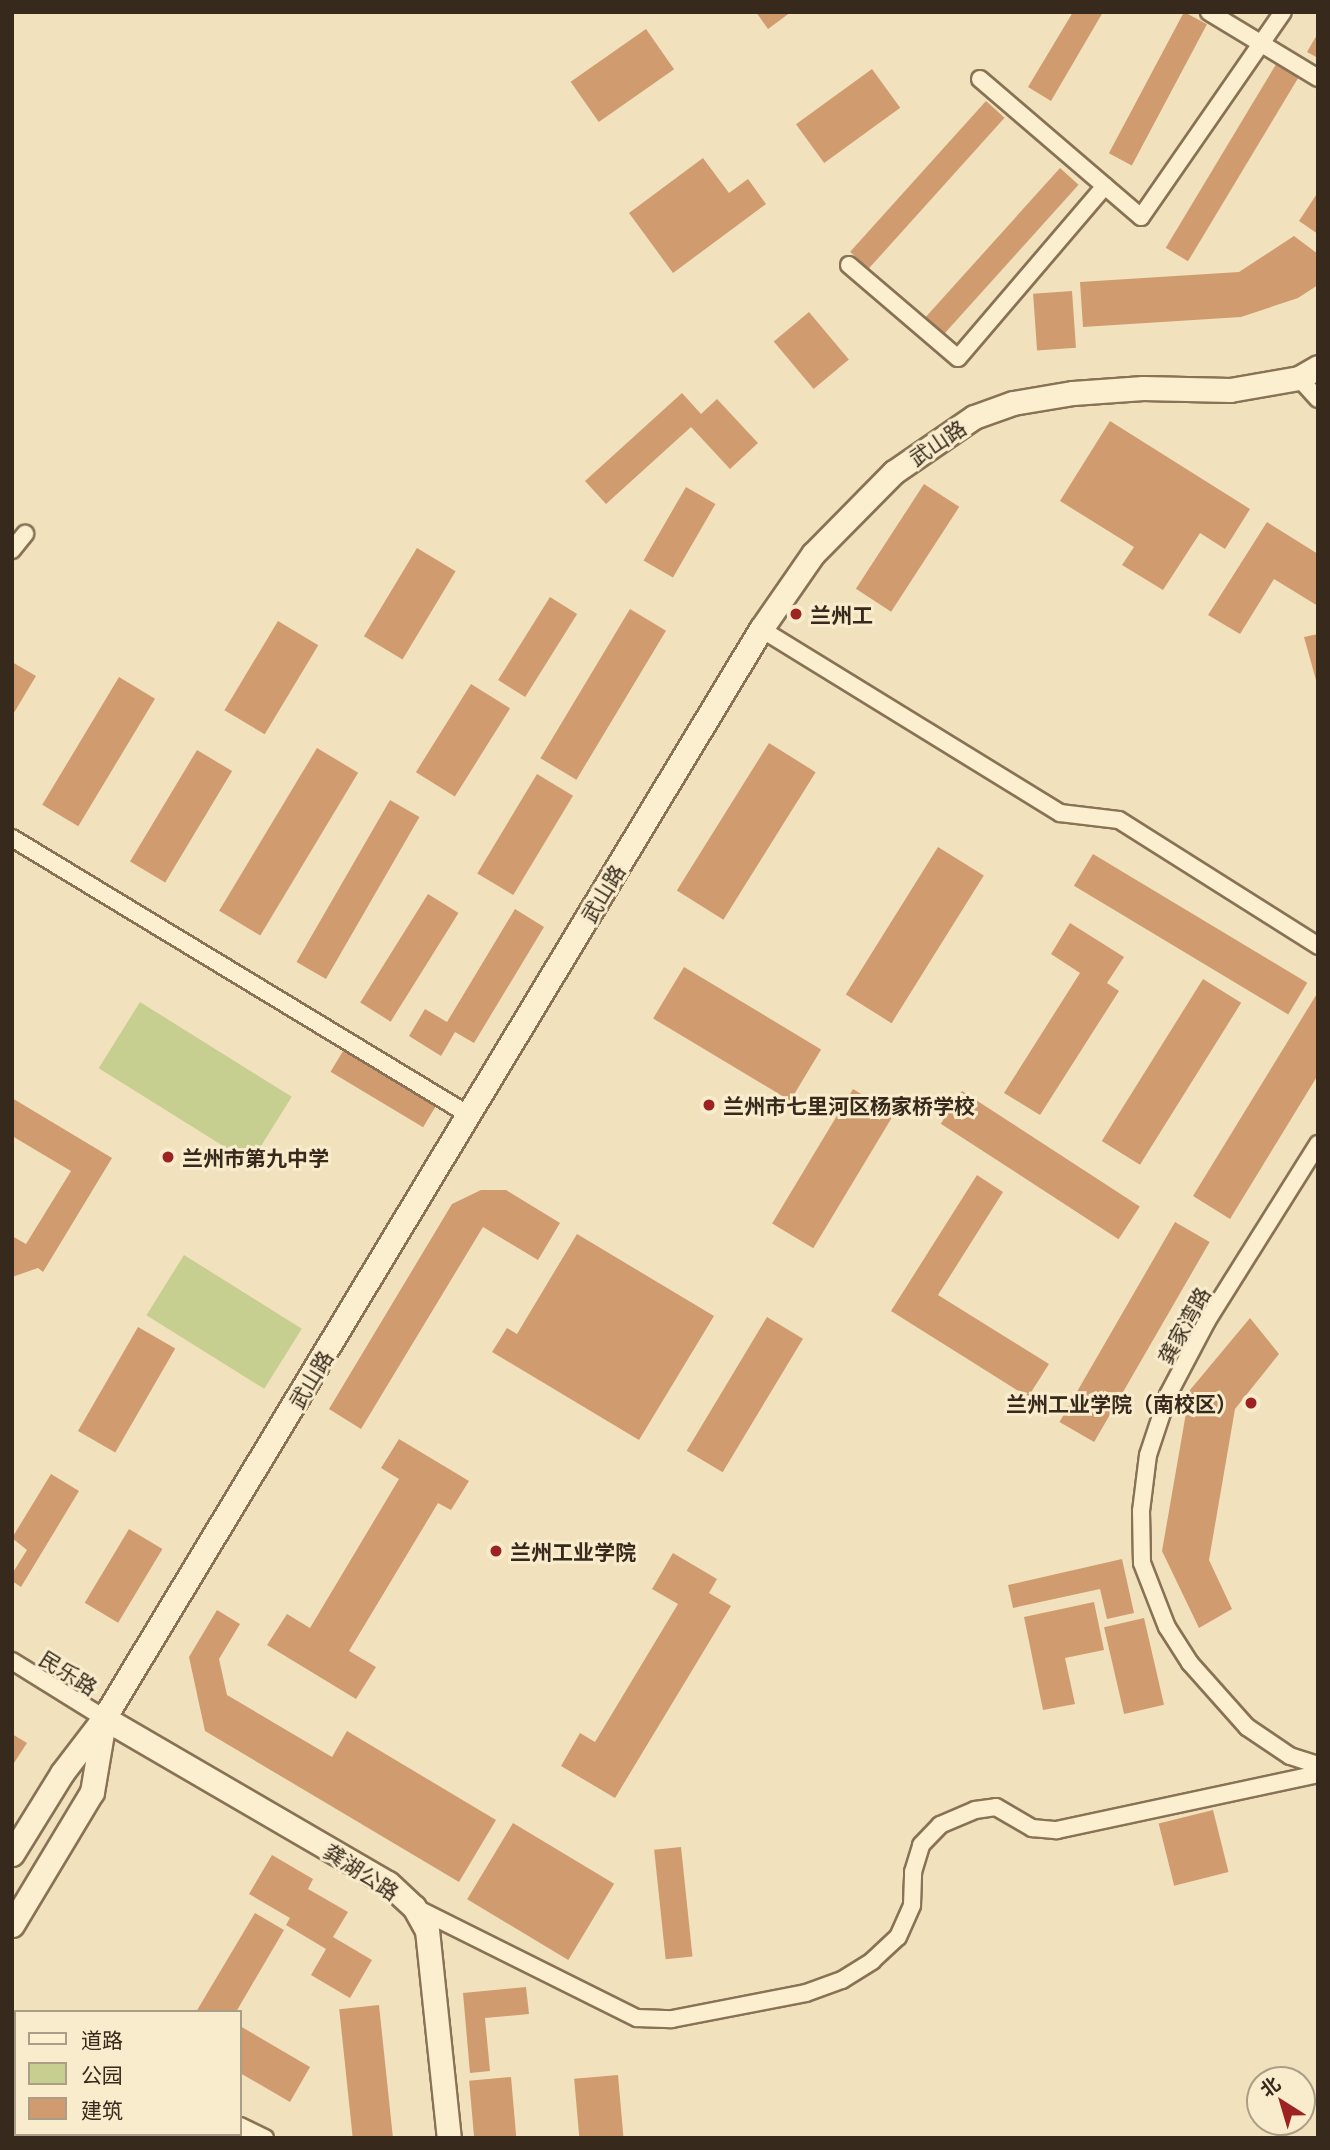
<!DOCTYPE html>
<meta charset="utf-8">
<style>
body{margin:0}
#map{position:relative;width:1330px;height:2150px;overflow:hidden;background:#f1e2bd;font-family:Literata,"Noto Sans SC",serif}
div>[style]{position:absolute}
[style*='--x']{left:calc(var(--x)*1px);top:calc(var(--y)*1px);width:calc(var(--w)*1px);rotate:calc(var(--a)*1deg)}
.green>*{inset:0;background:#c6cf90;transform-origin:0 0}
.building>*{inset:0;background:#d19b70;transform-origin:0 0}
.roads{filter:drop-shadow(2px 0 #897255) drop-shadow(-2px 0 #897255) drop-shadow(0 2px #897255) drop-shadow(0 -2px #897255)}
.street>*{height:16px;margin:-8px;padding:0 8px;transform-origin:8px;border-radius:8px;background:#fbefd0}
.secondary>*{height:23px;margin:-11.5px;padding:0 11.5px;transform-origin:11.5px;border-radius:11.5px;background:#fbefd0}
.dots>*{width:19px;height:19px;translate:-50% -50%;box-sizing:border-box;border:4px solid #f8eccd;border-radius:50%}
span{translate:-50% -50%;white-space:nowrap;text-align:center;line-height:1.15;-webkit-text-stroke:6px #f8eccd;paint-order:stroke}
.street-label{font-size:21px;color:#37291b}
.poi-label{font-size:21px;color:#37291b;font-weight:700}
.left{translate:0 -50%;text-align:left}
.right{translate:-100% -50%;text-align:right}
.frame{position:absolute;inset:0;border:14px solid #37291b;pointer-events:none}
.legend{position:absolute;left:14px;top:2010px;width:228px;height:126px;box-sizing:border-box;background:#f8eccd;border:2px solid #ab9e86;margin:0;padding:9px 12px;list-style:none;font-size:21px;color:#37291b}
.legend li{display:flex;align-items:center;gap:14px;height:35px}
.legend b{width:35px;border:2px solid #ab9e86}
.north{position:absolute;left:1246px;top:2066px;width:70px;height:70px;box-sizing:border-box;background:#f8eccd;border:2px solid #ab9e86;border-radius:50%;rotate:323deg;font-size:19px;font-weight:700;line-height:28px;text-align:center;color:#37291b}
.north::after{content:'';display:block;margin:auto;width:24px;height:32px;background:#9c2321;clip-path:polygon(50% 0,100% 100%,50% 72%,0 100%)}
</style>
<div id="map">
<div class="green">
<div style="left:140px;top:1002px;width:179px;height:78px;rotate:32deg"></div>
<div style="left:184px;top:1255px;width:139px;height:71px;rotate:32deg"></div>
</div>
<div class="building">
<div style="clip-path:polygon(756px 12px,791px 12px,768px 29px)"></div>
<div style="clip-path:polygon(1073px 12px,1103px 12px,1051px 101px,1028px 87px)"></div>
<div style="left:1184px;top:12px;width:26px;height:160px;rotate:28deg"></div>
<div style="left:646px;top:29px;width:49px;height:92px;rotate:55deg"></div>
<div style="clip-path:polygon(1318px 33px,1318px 58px,1307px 52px)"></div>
<div style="left:1278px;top:61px;width:26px;height:218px;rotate:31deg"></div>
<div style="left:872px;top:69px;width:48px;height:94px;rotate:54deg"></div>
<div style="left:986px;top:101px;width:25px;height:203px;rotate:42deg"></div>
<div style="clip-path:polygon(703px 158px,729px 193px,748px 179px,766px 204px,673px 273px,629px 213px)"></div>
<div style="left:1060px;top:168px;width:25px;height:203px;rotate:42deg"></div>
<div style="clip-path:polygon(1318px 192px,1318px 234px,1299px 221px)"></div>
<div style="clip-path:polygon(1294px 236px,1318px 254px,1318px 285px,1298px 298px,1241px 317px,1083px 327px,1080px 282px,1239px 272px)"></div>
<div style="left:1072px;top:291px;width:57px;height:39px;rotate:86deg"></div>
<div style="left:809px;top:312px;width:62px;height:46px;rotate:50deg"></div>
<div style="clip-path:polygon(682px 393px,701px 414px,717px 399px,758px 443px,730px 469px,691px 427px,606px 504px,585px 481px)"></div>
<div style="clip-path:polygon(1110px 421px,1250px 509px,1225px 549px,1200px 533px,1163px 590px,1122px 565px,1134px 547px,1060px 501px)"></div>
<div style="left:924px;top:484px;width:42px;height:125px;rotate:33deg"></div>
<div style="left:686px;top:487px;width:34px;height:85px;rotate:30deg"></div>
<div style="clip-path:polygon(1267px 522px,1318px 554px,1318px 606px,1274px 579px,1240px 634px,1208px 615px)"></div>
<div style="left:417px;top:548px;width:45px;height:103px;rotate:31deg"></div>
<div style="left:550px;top:597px;width:32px;height:98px;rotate:32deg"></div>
<div style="left:630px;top:609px;width:42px;height:174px;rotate:31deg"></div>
<div style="left:278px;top:621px;width:47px;height:104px;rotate:31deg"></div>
<div style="clip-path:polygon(1318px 634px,1318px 679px,1316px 680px,1304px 637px)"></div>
<div style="clip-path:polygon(12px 662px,36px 676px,12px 716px)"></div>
<div style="left:119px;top:677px;width:42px;height:149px;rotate:31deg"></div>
<div style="left:471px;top:684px;width:46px;height:104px;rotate:32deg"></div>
<div style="left:769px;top:743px;width:55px;height:174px;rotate:32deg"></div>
<div style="left:317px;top:748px;width:48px;height:190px;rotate:31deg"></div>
<div style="left:197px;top:750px;width:41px;height:130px;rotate:31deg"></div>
<div style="left:537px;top:774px;width:42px;height:116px;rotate:31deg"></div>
<div style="left:390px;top:800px;width:34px;height:187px;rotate:30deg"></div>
<div style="left:938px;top:847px;width:54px;height:174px;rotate:32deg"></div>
<div style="left:1093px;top:854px;width:250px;height:37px;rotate:31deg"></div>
<div style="left:428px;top:894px;width:36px;height:128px;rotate:32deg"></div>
<div style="clip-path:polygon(515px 909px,544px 927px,474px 1043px,455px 1032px,441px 1056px,409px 1036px,425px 1009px,447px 1022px)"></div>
<div style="clip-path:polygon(1070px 923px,1124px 957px,1107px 983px,1119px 991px,1040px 1115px,1004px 1093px,1080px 973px,1051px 954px)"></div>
<div style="left:684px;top:967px;width:160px;height:60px;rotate:31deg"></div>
<div style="left:1203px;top:979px;width:45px;height:191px;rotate:32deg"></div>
<div style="clip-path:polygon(1318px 992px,1318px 1075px,1230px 1219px,1193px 1196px)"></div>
<div style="left:346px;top:1046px;width:108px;height:30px;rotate:31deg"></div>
<div style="left:853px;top:1089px;width:48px;height:157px;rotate:31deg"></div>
<div style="left:962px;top:1091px;width:212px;height:39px;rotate:33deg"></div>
<div style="clip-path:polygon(12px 1098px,112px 1158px,43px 1272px,38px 1268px,12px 1277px,12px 1236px,26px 1244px,71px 1171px,12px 1136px)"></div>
<div style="clip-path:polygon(977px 1175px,1003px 1192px,938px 1295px,1049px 1364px,1028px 1397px,891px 1311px)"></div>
<div style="clip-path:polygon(481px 1190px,506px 1190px,560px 1223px,538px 1260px,483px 1227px,361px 1429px,329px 1409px,452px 1204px)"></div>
<div style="left:1175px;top:1222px;width:40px;height:231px;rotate:30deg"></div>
<div style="clip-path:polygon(577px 1234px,714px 1316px,639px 1440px,492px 1352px,507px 1328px,517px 1334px)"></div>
<div style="left:767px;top:1317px;width:42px;height:156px;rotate:31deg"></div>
<div style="clip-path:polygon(1250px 1318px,1279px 1354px,1235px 1409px,1209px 1560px,1232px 1609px,1199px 1628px,1162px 1551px,1190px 1390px)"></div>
<div style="left:138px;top:1327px;width:43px;height:120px;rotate:30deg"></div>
<div style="clip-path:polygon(399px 1439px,469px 1481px,451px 1510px,438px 1503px,349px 1651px,376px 1667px,356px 1699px,267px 1645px,287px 1614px,310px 1628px,399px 1479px,381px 1468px)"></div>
<div style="clip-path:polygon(51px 1474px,79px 1491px,21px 1587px,12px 1581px,12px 1574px,27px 1550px,12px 1538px)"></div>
<div style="left:129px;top:1529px;width:39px;height:86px;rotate:31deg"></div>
<div style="clip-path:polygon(673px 1553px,717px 1579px,709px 1593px,731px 1606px,615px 1798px,561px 1766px,580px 1733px,595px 1742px,678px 1604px,652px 1589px)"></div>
<div style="clip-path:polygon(1122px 1559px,1134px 1613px,1107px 1619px,1100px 1589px,1013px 1608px,1008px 1585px)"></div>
<div style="clip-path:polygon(1094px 1602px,1104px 1650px,1065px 1658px,1075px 1704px,1043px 1710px,1024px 1617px)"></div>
<div style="clip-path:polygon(217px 1610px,240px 1624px,219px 1659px,227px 1695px,332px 1757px,347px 1731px,496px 1820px,459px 1882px,205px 1731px,189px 1657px)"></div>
<div style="left:1144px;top:1618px;width:89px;height:41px;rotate:77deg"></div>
<div style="clip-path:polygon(12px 1734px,27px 1743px,12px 1766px)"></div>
<div style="left:1213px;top:1810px;width:64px;height:56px;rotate:76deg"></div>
<div style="left:513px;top:1823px;width:118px;height:89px;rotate:31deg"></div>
<div style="left:681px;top:1847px;width:110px;height:27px;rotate:84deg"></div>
<div style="clip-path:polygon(272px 1855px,313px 1879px,308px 1889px,348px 1912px,333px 1937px,372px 1960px,350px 1998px,311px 1975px,326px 1949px,286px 1925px,290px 1918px,249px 1894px)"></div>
<div style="clip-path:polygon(255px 1913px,284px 1930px,236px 2012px,196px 2012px)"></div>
<div style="clip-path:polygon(526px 1987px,529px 2014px,485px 2018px,490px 2071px,470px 2073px,463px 1993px)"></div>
<div style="left:379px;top:2005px;width:134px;height:40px;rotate:84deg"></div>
<div style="clip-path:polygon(240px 2026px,310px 2067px,290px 2102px,240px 2073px)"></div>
<div style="left:618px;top:2075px;width:63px;height:44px;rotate:85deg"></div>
<div style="left:511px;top:2077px;width:61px;height:42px;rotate:85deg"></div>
<div style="clip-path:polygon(132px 2134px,204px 2134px,130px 2138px)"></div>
</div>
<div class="roads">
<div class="street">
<div style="--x:1209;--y:12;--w:127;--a:31.2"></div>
<div style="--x:980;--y:79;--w:212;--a:40.6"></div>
<div style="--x:1141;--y:217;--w:249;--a:-55.3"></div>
<div style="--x:849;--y:265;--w:143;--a:40.5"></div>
<div style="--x:958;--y:358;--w:226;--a:-49.5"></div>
<div style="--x:1299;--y:378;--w:28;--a:48"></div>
<div style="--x:12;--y:550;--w:21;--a:-51"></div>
<div style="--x:761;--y:629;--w:351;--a:31.6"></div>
<div style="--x:1060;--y:813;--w:59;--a:6.8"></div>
<div style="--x:1119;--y:820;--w:236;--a:32.3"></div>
<div style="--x:12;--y:838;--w:534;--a:31.22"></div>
<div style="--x:1318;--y:1144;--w:209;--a:122.1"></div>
<div style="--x:1207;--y:1321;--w:84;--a:117.8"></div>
<div style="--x:1168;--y:1395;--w:63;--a:108.4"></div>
<div style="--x:1148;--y:1455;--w:56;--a:97.1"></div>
<div style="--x:1141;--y:1511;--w:52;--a:88.9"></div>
<div style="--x:1142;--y:1563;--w:69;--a:68.7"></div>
<div style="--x:1167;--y:1627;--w:43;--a:57.4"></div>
<div style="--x:1190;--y:1663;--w:86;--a:48.3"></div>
<div style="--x:1247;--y:1727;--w:52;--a:34"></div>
<div style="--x:1290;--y:1756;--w:29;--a:18"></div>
<div style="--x:12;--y:1661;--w:108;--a:31.8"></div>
<div style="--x:414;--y:1907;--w:249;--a:26.5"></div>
<div style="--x:637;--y:2018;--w:35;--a:2"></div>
<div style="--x:672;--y:2019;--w:136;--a:-11"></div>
<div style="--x:806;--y:1993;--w:38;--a:-20"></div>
<div style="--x:842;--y:1980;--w:36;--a:-32"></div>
<div style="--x:872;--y:1961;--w:35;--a:-43"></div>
<div style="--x:898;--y:1937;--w:35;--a:-66"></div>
<div style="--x:912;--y:1905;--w:33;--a:-88"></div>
<div style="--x:913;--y:1872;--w:28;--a:-73"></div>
<div style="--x:921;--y:1845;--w:28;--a:-46"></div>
<div style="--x:940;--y:1825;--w:38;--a:-23"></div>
<div style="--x:975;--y:1810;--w:21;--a:-8"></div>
<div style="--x:996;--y:1807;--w:42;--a:30.3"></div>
<div style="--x:1032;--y:1828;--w:25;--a:5"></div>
<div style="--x:1057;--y:1830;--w:267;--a:-12.1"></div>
<div style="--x:240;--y:2126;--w:28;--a:26"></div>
<div style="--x:225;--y:2138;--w:4;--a:-63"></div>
</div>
<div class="secondary">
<div style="--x:104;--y:1718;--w:328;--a:30.2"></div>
<div style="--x:388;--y:1883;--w:35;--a:43"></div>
<div style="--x:414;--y:1907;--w:26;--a:61"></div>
<div style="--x:427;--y:1930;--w:209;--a:84"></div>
<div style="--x:12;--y:1854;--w:95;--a:-58.3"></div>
<div style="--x:62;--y:1773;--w:69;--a:-52.6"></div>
<div style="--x:104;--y:1718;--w:1272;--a:-58.9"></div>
<div style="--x:761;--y:629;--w:91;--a:-55.3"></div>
<div style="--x:813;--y:554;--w:115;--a:-45.4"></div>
<div style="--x:894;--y:472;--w:97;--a:-34.5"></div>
<div style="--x:974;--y:417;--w:41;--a:-19.7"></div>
<div style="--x:1013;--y:403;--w:61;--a:-9.5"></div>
<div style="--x:1073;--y:393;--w:70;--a:-4.1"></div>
<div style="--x:1143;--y:388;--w:87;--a:1.3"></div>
<div style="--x:1230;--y:390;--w:70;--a:-9.9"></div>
<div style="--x:1299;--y:378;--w:22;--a:-30"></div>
<div style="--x:12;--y:1925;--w:155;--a:-59"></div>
<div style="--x:92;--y:1792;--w:72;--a:-80.4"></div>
</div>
</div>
<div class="dots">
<div style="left:796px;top:614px;background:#9c2321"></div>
<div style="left:709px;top:1105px;background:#9c2321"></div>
<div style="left:168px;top:1157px;background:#9c2321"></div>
<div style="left:1251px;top:1403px;background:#9c2321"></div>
<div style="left:496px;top:1551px;background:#9c2321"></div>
</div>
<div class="street-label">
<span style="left:937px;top:442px;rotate:-34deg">武山路</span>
<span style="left:602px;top:893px;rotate:-59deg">武山路</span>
<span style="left:1183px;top:1325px;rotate:-61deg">龚家湾路</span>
<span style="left:310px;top:1379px;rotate:-59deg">武山路</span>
<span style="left:69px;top:1672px;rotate:32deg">民乐路</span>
<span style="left:362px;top:1871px;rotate:33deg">龚湖公路</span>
</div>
<div class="poi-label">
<span class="left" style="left:810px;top:614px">兰州工</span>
<span class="left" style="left:723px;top:1105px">兰州市七里河区杨家桥学校</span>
<span class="left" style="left:182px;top:1157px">兰州市第九中学</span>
<span class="right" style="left:1237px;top:1403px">兰州工业学院（南校区）</span>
<span class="left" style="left:510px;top:1551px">兰州工业学院</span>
</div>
<div class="frame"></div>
<ul class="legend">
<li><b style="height:9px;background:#fbefd0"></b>道路</li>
<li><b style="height:19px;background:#c6cf90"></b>公园</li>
<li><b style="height:19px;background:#d19b70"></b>建筑</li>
</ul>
<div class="north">北</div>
</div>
